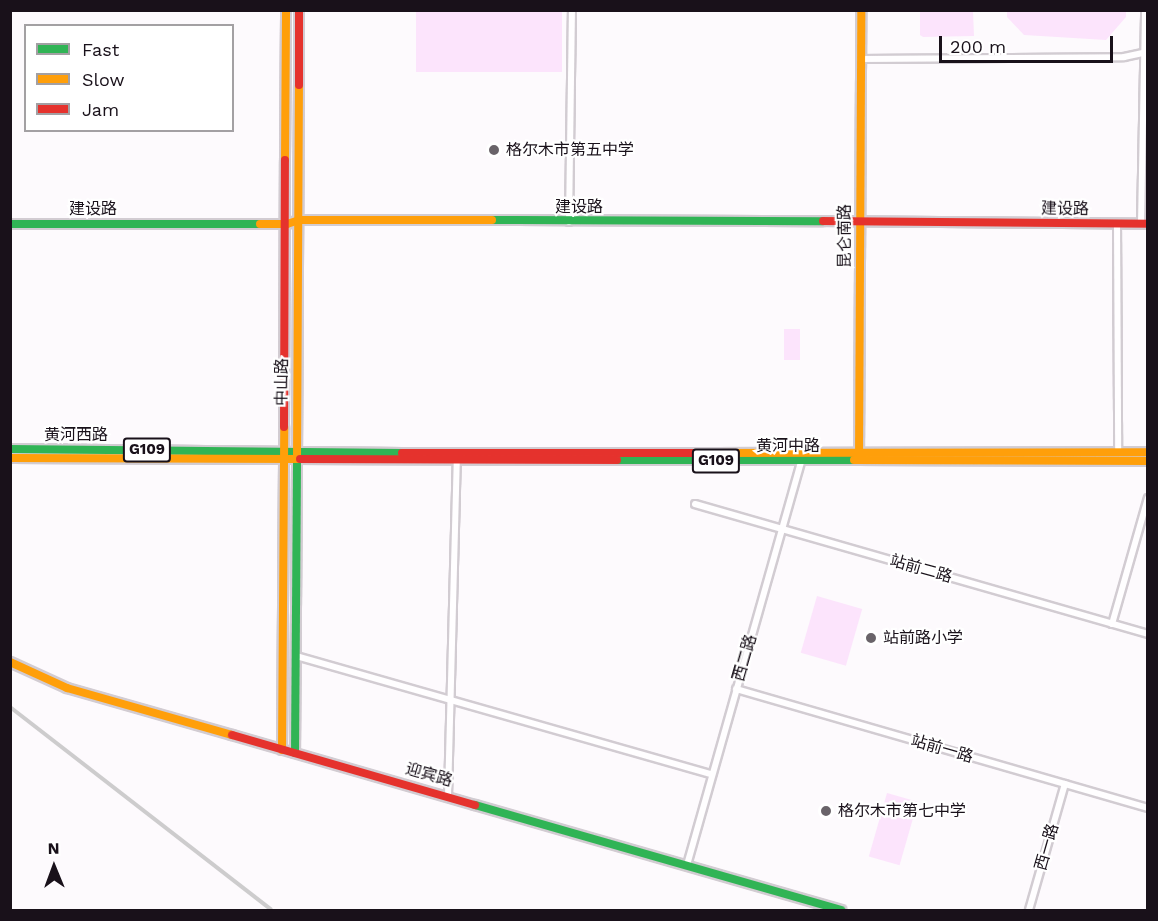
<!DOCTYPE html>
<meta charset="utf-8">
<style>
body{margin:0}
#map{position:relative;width:1158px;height:921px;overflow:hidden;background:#fdfafd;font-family:"Work Sans","Noto Sans SC",sans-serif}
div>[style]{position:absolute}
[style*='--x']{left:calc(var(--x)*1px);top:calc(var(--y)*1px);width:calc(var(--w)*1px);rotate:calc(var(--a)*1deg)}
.green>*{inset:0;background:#fce4fc;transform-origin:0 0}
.roads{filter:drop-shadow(2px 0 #d2ccd2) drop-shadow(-2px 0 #d2ccd2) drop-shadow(0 2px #d2ccd2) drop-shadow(0 -2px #d2ccd2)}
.street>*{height:6px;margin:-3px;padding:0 3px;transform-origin:3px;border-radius:3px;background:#fffeff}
.fast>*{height:8px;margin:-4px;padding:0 4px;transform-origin:4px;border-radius:4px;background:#30b455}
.slow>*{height:8px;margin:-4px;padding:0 4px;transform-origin:4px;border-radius:4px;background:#ff9f0a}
.jam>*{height:8px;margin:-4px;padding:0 4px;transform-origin:4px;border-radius:4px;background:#e5322d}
.rail>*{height:4px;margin-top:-2px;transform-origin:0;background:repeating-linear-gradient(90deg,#fff 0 4.5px,#cdcccd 0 9px);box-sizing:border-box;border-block:2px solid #cdcccd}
.dots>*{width:16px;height:16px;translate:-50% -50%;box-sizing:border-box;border:3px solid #fff;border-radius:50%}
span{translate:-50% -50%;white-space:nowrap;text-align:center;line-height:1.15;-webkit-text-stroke:4.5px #fff;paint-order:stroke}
.shield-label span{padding:2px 4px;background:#fff;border:2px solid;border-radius:4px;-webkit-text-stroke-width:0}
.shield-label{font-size:15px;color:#19111a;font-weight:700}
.poi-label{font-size:16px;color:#19111a}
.left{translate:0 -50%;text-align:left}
.street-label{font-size:16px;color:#19111a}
.frame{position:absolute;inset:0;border:12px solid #19111a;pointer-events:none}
.legend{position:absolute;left:24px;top:24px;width:210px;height:108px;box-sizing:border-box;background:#fff;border:2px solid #a3a0a3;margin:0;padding:8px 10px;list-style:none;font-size:18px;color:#19111a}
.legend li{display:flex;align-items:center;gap:12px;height:30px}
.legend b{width:30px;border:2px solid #a3a0a3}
.north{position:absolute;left:24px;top:837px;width:60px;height:60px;-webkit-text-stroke:4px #fff;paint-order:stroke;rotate:359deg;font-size:16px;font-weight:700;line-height:24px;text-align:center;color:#19111a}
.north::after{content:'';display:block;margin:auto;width:21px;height:27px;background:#19111a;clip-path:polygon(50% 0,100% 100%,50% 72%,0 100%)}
.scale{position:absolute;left:939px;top:36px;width:174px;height:27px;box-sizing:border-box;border:3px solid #19111a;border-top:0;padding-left:8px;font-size:18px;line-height:21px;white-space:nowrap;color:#19111a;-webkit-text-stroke:4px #fff;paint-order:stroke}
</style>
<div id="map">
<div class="green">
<div style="left:416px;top:11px;width:146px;height:61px"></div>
<div style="clip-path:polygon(920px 11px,973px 11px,974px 36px,923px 37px,920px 35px)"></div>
<div style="clip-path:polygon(1007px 11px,1126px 10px,1126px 17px,1106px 40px,1024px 35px,1007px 17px)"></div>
<div style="left:784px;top:329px;width:16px;height:31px"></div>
<div style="left:817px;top:596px;width:47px;height:59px;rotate:16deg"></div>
<div style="left:887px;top:793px;width:32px;height:66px;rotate:16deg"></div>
</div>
<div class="roads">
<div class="street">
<div style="--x:860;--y:59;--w:264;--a:-0.4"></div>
<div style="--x:1124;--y:57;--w:25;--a:-12"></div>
<div style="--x:569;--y:222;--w:212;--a:-89.2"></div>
<div style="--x:1117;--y:224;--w:228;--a:89.7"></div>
<div style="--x:1141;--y:224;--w:214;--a:-88.9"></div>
<div style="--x:695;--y:504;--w:471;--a:16"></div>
<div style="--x:1112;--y:624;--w:131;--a:-74.1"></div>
<div style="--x:296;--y:656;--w:431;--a:15.9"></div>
<div style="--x:736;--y:689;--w:429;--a:16.1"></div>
<div style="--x:448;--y:796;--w:340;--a:-88.5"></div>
<div style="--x:687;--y:865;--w:423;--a:-74.2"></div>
<div style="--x:1029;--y:910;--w:131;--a:-74.1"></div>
</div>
<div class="fast">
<div style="--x:492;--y:220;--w:331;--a:0.2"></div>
<div style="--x:10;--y:224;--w:250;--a:0"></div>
<div style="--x:10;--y:449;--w:392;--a:0.6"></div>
<div style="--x:617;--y:460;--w:237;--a:0"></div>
<div style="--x:295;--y:753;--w:294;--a:-89.6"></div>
<div style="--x:475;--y:805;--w:381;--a:16"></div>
</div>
<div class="slow">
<div style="--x:285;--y:160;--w:150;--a:-89.6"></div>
<div style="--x:260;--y:224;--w:27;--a:0"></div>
<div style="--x:287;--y:224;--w:13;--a:-18"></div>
<div style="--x:299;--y:220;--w:193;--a:0"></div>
<div style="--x:707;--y:453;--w:441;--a:-0.1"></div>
<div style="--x:859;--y:457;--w:447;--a:-89.7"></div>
<div style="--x:10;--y:458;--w:290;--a:0.2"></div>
<div style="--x:297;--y:459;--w:374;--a:-89.7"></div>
<div style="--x:854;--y:460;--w:294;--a:0.2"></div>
<div style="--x:10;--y:662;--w:63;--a:24.5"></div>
<div style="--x:67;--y:688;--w:172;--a:15.9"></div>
<div style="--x:282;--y:750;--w:323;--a:-89.6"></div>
</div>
<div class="jam">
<div style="--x:299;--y:85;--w:75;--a:-90"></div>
<div style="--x:823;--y:221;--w:325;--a:0.5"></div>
<div style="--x:284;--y:427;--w:267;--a:-89.8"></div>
<div style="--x:402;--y:453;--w:305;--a:0"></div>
<div style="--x:300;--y:459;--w:317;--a:0.2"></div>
<div style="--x:232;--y:735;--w:253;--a:16.1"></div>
</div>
</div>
<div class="rail">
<div style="--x:10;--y:707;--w:331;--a:37.8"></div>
</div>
<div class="dots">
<div style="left:494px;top:150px;background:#696369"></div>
<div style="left:871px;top:638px;background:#696369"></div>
<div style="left:826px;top:811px;background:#696369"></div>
</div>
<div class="shield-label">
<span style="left:147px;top:450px">G109</span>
<span style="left:716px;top:461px">G109</span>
</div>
<div class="poi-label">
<span class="left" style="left:506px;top:150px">格尔木市第五中学</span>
<span class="left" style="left:883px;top:638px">站前路小学</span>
<span class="left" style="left:838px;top:811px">格尔木市第七中学</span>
</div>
<div class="street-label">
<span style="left:579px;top:207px">建设路</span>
<span style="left:93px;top:209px">建设路</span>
<span style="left:1065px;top:209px;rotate:1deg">建设路</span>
<span style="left:845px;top:236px;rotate:-90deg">昆仑南路</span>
<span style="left:282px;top:382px;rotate:-89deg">中山路</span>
<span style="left:76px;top:435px">黄河西路</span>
<span style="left:788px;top:446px">黄河中路</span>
<span style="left:921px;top:569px;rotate:16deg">站前二路</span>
<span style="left:745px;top:658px;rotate:-74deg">西二路</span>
<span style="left:942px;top:749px;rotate:16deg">站前一路</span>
<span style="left:429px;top:775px;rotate:16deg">迎宾路</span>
<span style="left:1047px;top:847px;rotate:-74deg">西一路</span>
</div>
<div class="frame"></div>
<ul class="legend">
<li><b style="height:8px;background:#30b455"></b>Fast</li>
<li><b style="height:8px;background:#ff9f0a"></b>Slow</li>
<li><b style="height:8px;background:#e5322d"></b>Jam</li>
</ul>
<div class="north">N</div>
<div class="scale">200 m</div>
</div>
